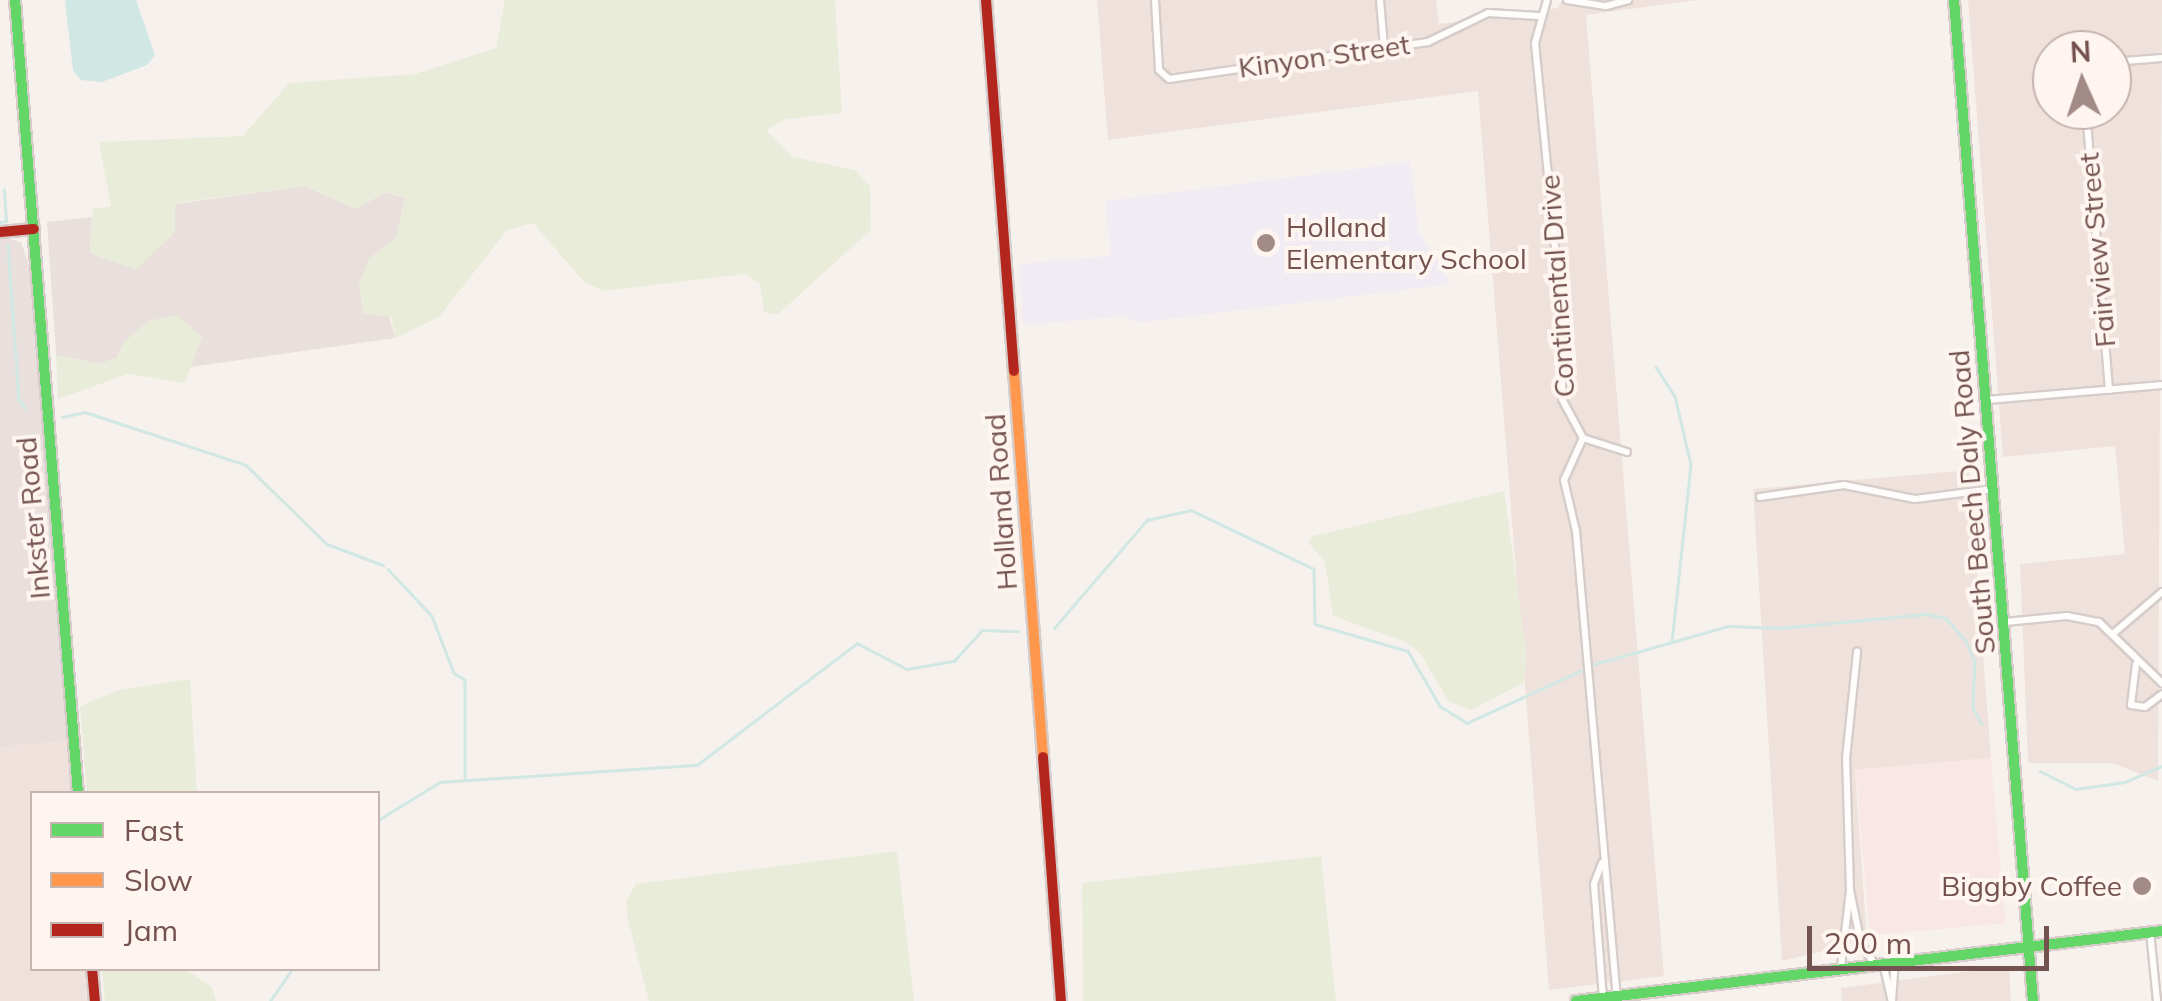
<!DOCTYPE html>
<style>
body{margin:0}
#map{position:relative;width:2162px;height:1001px;overflow:hidden;background:#f7f1ee;font-family:Mulish,sans-serif}
div>[style]{position:absolute}
[style*='--x']{left:calc(var(--x)*1px);top:calc(var(--y)*1px);width:calc(var(--w)*1px);rotate:calc(var(--a)*1deg)}
.residential>*{inset:0;background:#efe2dc}
.commercial>*{inset:0;background:#f9e7e6;transform-origin:0 0}
.industrial>*{inset:0;background:#e9e0dd}
.education>*{inset:0;background:#f1ecf4}
.green>*{inset:0;background:#eaecda}
.water>*{inset:0;background:#d0e7e3}
.stream>*{height:2.5px;margin:-1.25px;padding:0 1.25px;transform-origin:1.25px;border-radius:1.25px;background:#d0e7e3}
.roads{filter:drop-shadow(2px 0 #d6cdca) drop-shadow(-2px 0 #d6cdca) drop-shadow(0 2px #d6cdca) drop-shadow(0 -2px #d6cdca)}
.street>*{height:6px;margin:-3px;padding:0 3px;transform-origin:3px;border-radius:3px;background:#fefdfc}
.fast>*{height:10px;margin:-5px;padding:0 5px;transform-origin:5px;border-radius:5px;background:#63d668}
.slow>*{height:10px;margin:-5px;padding:0 5px;transform-origin:5px;border-radius:5px;background:#ff974d}
.jam>*{height:10px;margin:-5px;padding:0 5px;transform-origin:5px;border-radius:5px;background:#b3261e}
.dots>*{width:28px;height:28px;translate:-50% -50%;box-sizing:border-box;border:5px solid #fef5f1;border-radius:50%}
span{translate:-50% -50%;white-space:nowrap;text-align:center;line-height:1.15;-webkit-text-stroke:8px #fef5f1;paint-order:stroke}
.street-label{font-size:28px;color:#74524f}
.poi-label{font-size:28px;color:#74524f}
.left{translate:0 -50%;text-align:left}
.right{translate:-100% -50%;text-align:right}
.legend{position:absolute;left:30px;top:791px;width:350px;height:180px;box-sizing:border-box;background:#fef5f1;border:2px solid #c7b4b0;margin:0;padding:12px 18px;list-style:none;font-size:30px;color:#74524f}
.legend li{display:flex;align-items:center;gap:20px;height:50px}
.legend b{width:50px;border:2px solid #c7b4b0}
.north{position:absolute;left:2032px;top:30px;width:100px;height:100px;box-sizing:border-box;background:#fef5f1;border:2px solid #c7b4b0;border-radius:50%;rotate:357deg;font-size:28px;font-weight:700;line-height:40px;text-align:center;color:#74524f}
.north::after{content:'';display:block;margin:auto;width:35px;height:45px;background:#a28a87;clip-path:polygon(50% 0,100% 100%,50% 72%,0 100%)}
.scale{position:absolute;left:1807px;top:926px;width:242px;height:45px;box-sizing:border-box;border:5px solid #74524f;border-top:0;padding-left:12px;font-size:30px;line-height:35px;white-space:nowrap;color:#74524f;-webkit-text-stroke:8px #fef5f1;paint-order:stroke}
</style>
<div id="map">
<div class="residential">
<div style="clip-path:polygon(1097px 0,1436px 0,1439px 24px,1558px 8px,1562px 0,1698px 0,1586px 15px,1664px 976px,1549px 990px,1478px 91px,1108px 140px)"></div>
<div style="clip-path:polygon(evenodd,1968px 0,2162px 0,2158px 781px,2112px 763px,2028px 763px,2020px 564px,2125px 554px,2115px 446px,2003px 457px,1968px 0,2052px 50px,2112px 50px,2112px 110px,2052px 110px,2052px 50px)"></div>
<div style="clip-path:polygon(1969px 470px,1991px 758px,1855px 770px,1867px 940px,1782px 961px,1753px 489px)"></div>
<div style="clip-path:polygon(68px 741px,72px 793px,32px 794px,32px 968px,85px 969px,87px 1001px,0 1001px,0 747px)"></div>
<div style="clip-path:polygon(2009px 966px,2011px 1001px,1842px 1001px,1841px 988px)"></div>
</div>
<div class="commercial">
<div style="left:1991px;top:758px;width:166px;height:136px;rotate:85deg"></div>
</div>
<div class="industrial">
<div style="clip-path:polygon(305px 186px,356px 209px,385px 192px,405px 198px,396px 238px,369px 259px,396px 338px,190px 367px,202px 337px,124px 342px,117px 358px,99px 364px,56px 355px,47px 222px,92px 217px,90px 253px,175px 204px)"></div>
<div style="clip-path:polygon(0 236px,21px 242px,32px 274px,68px 741px,0 747px)"></div>
</div>
<div class="education">
<div style="clip-path:polygon(1410px 162px,1419px 232px,1451px 284px,1137px 323px,1127px 316px,1023px 325px,1019px 264px,1111px 256px,1105px 201px)"></div>
</div>
<div class="green">
<div style="clip-path:polygon(505px 0,835px 0,842px 113px,786px 119px,766px 130px,793px 157px,855px 170px,870px 186px,871px 230px,777px 315px,764px 312px,760px 284px,745px 274px,604px 291px,585px 283px,533px 223px,507px 230px,439px 317px,396px 338px,391px 317px,363px 313px,359px 284px,369px 259px,396px 238px,405px 198px,385px 192px,356px 209px,305px 186px,175px 203px,175px 232px,136px 270px,90px 253px,93px 209px,111px 206px,99px 142px,243px 136px,289px 83px,415px 74px,496px 48px)"></div>
<div style="clip-path:polygon(177px 315px,202px 337px,185px 383px,128px 374px,58px 399px,56px 355px,99px 364px,117px 358px,124px 342px,149px 321px)"></div>
<div style="clip-path:polygon(1504px 491px,1527px 659px,1523px 683px,1471px 710px,1449px 702px,1420px 653px,1406px 642px,1333px 616px,1325px 562px,1308px 542px,1313px 536px)"></div>
<div style="clip-path:polygon(190px 679px,197px 793px,87px 793px,80px 706px,119px 690px)"></div>
<div style="clip-path:polygon(897px 851px,914px 1001px,649px 1001px,628px 920px,626px 901px,636px 884px)"></div>
<div style="clip-path:polygon(1321px 856px,1336px 1001px,1083px 1001px,1082px 883px)"></div>
<div style="clip-path:polygon(102px 969px,185px 969px,212px 987px,216px 1001px,105px 1001px)"></div>
</div>
<div class="water">
<div style="clip-path:polygon(65px 0,136px 0,155px 55px,147px 65px,102px 82px,81px 80px,73px 71px)"></div>
</div>
<div class="stream">
<div style="--x:0;--y:222;--w:6;--a:-9"></div>
<div style="--x:6;--y:221;--w:31;--a:-94"></div>
<div style="--x:8;--y:245;--w:154;--a:85.9"></div>
<div style="--x:19;--y:399;--w:12;--a:55"></div>
<div style="--x:1656;--y:367;--w:35;--a:57"></div>
<div style="--x:1675;--y:396;--w:71;--a:76.9"></div>
<div style="--x:1691;--y:465;--w:178;--a:96.1"></div>
<div style="--x:62;--y:417;--w:24;--a:-12"></div>
<div style="--x:85;--y:412;--w:169;--a:18.2"></div>
<div style="--x:246;--y:465;--w:113;--a:44.3"></div>
<div style="--x:327;--y:544;--w:60;--a:20.6"></div>
<div style="--x:388;--y:569;--w:64;--a:46.9"></div>
<div style="--x:432;--y:616;--w:61;--a:68.9"></div>
<div style="--x:454;--y:673;--w:13;--a:32"></div>
<div style="--x:465;--y:680;--w:98;--a:90"></div>
<div style="--x:1054;--y:628;--w:143;--a:-49.3"></div>
<div style="--x:1147;--y:520;--w:45;--a:-12.8"></div>
<div style="--x:1191;--y:510;--w:136;--a:25.6"></div>
<div style="--x:1314;--y:569;--w:55;--a:89"></div>
<div style="--x:1315;--y:624;--w:97;--a:16.2"></div>
<div style="--x:1408;--y:651;--w:64;--a:59.8"></div>
<div style="--x:1440;--y:706;--w:32;--a:32"></div>
<div style="--x:1467;--y:723;--w:141;--a:-24.7"></div>
<div style="--x:1595;--y:664;--w:138;--a:-15.9"></div>
<div style="--x:1728;--y:626;--w:51;--a:2.2"></div>
<div style="--x:1779;--y:628;--w:148;--a:-5.4"></div>
<div style="--x:1926;--y:614;--w:20;--a:11"></div>
<div style="--x:1946;--y:618;--w:30;--a:49"></div>
<div style="--x:1966;--y:641;--w:22;--a:66"></div>
<div style="--x:1975;--y:661;--w:47;--a:92.4"></div>
<div style="--x:1973;--y:708;--w:18;--a:61"></div>
<div style="--x:2040;--y:771;--w:40;--a:26.6"></div>
<div style="--x:2076;--y:789;--w:49;--a:-8.1"></div>
<div style="--x:2125;--y:782;--w:40;--a:-23.4"></div>
<div style="--x:378;--y:820;--w:73;--a:-31.5"></div>
<div style="--x:440;--y:782;--w:258;--a:-3.8"></div>
<div style="--x:697;--y:765;--w:201;--a:-37.3"></div>
<div style="--x:857;--y:643;--w:56;--a:27.5"></div>
<div style="--x:907;--y:669;--w:48;--a:-9.7"></div>
<div style="--x:954;--y:661;--w:42;--a:-47.9"></div>
<div style="--x:982;--y:630;--w:36;--a:2"></div>
<div style="--x:270;--y:1001;--w:40;--a:-55.1"></div>
</div>
<div class="roads">
<div class="street">
<div style="--x:1155;--y:0;--w:70;--a:86.7"></div>
<div style="--x:1159;--y:70;--w:13;--a:42"></div>
<div style="--x:1169;--y:79;--w:262;--a:-8.1"></div>
<div style="--x:1428;--y:42;--w:67;--a:-25.8"></div>
<div style="--x:1488;--y:13;--w:51;--a:3.4"></div>
<div style="--x:1380;--y:0;--w:48;--a:85.2"></div>
<div style="--x:1547;--y:0;--w:45;--a:105.6"></div>
<div style="--x:1535;--y:43;--w:278;--a:84.4"></div>
<div style="--x:1562;--y:320;--w:79;--a:90"></div>
<div style="--x:1562;--y:399;--w:44;--a:61.7"></div>
<div style="--x:1583;--y:438;--w:46;--a:17.7"></div>
<div style="--x:1567;--y:0;--w:39;--a:9"></div>
<div style="--x:1606;--y:6;--w:23;--a:-15"></div>
<div style="--x:2112;--y:62;--w:50;--a:-4.6"></div>
<div style="--x:2086;--y:110;--w:281;--a:85.3"></div>
<div style="--x:1987;--y:400;--w:176;--a:-4.9"></div>
<div style="--x:1583;--y:438;--w:46;--a:114.3"></div>
<div style="--x:1564;--y:480;--w:52;--a:76.8"></div>
<div style="--x:1576;--y:531;--w:467;--a:85"></div>
<div style="--x:1760;--y:497;--w:85;--a:-8.1"></div>
<div style="--x:1844;--y:485;--w:72;--a:11.2"></div>
<div style="--x:1915;--y:499;--w:79;--a:-7.3"></div>
<div style="--x:2005;--y:622;--w:62;--a:-5.5"></div>
<div style="--x:2067;--y:616;--w:33;--a:11"></div>
<div style="--x:2099;--y:622;--w:88;--a:44.1"></div>
<div style="--x:2115;--y:632;--w:62;--a:-40.4"></div>
<div style="--x:2136;--y:664;--w:41;--a:97"></div>
<div style="--x:2131;--y:705;--w:14;--a:8"></div>
<div style="--x:2145;--y:707;--w:21;--a:-37"></div>
<div style="--x:1602;--y:863;--w:22;--a:111"></div>
<div style="--x:1594;--y:884;--w:114;--a:85.5"></div>
<div style="--x:1850;--y:890;--w:131;--a:-91.7"></div>
<div style="--x:1846;--y:759;--w:108;--a:-84.1"></div>
<div style="--x:2150;--y:932;--w:69;--a:84.2"></div>
<div style="--x:1883;--y:963;--w:39;--a:77"></div>
<div style="--x:1841;--y:967;--w:78;--a:-83.3"></div>
<div style="--x:1850;--y:890;--w:55;--a:78.5"></div>
<div style="--x:1861;--y:944;--w:23;--a:56"></div>
<div style="--x:1892;--y:1001;--w:41;--a:-85.8"></div>
</div>
<div class="fast">
<div style="--x:15;--y:0;--w:796;--a:85.46"></div>
<div style="--x:1954;--y:0;--w:1004;--a:85.49"></div>
<div style="--x:1576;--y:1001;--w:590;--a:-6.81"></div>
</div>
<div class="slow">
<div style="--x:1014;--y:371;--w:387;--a:85.7"></div>
</div>
<div class="jam">
<div style="--x:986;--y:0;--w:372;--a:85.7"></div>
<div style="--x:0;--y:232;--w:34;--a:-5"></div>
<div style="--x:1043;--y:757;--w:245;--a:85.8"></div>
<div style="--x:92;--y:968;--w:33;--a:85"></div>
</div>
</div>
<div class="dots">
<div style="left:1266px;top:243px;background:#a28a87"></div>
<div style="left:2142px;top:886px;background:#a28a87"></div>
</div>
<div class="street-label">
<span style="left:1324px;top:56px;rotate:-8deg">Kinyon Street</span>
<span style="left:2097px;top:250px;rotate:-95deg">Fairview Street</span>
<span style="left:1557px;top:286px;rotate:-94deg">Continental Drive</span>
<span style="left:1001px;top:502px;rotate:-94deg">Holland Road</span>
<span style="left:1972px;top:502px;rotate:-95deg">South Beech Daly Road</span>
<span style="left:33px;top:518px;rotate:-95deg">Inkster Road</span>
</div>
<div class="poi-label">
<span class="left" style="left:1286px;top:243px">Holland<br>Elementary School</span>
<span class="right" style="left:2122px;top:886px">Biggby Coffee</span>
</div>
<ul class="legend">
<li><b style="height:12px;background:#63d668"></b>Fast</li>
<li><b style="height:12px;background:#ff974d"></b>Slow</li>
<li><b style="height:12px;background:#b3261e"></b>Jam</li>
</ul>
<div class="north">N</div>
<div class="scale">200 m</div>
</div>
